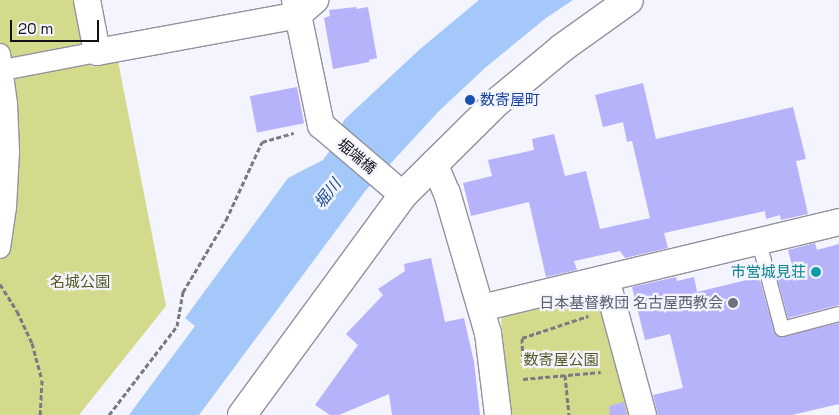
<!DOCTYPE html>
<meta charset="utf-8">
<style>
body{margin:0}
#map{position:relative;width:839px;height:415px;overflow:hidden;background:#f4f4fe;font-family:"Space Grotesk","Noto Sans JP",sans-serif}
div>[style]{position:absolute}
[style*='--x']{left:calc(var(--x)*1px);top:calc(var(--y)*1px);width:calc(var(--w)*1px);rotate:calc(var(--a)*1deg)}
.green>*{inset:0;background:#d3da8c}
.water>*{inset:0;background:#a4c8fa}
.building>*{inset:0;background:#b7b3fa;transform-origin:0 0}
.path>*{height:3px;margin-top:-1.5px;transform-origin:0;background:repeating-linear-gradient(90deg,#7a7a81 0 5px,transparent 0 7.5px)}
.roads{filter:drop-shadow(1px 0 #92929e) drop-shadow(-1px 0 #92929e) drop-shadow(0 1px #92929e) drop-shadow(0 -1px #92929e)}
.service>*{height:14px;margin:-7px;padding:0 7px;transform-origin:7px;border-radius:7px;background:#fff}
.pedestrian>*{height:20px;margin:-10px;padding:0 10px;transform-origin:10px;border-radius:10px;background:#fff}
.minor>*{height:26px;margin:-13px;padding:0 13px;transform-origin:13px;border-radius:13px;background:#fff}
.tertiary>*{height:28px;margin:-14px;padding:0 14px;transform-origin:14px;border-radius:14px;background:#fff}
.dots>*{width:14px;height:14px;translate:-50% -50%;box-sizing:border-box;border:2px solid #f4f4fe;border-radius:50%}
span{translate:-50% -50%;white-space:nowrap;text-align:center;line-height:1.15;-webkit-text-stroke:4.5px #f4f4fe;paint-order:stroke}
.transit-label{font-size:15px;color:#164399}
.left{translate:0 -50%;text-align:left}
.street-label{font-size:15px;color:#111115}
.culture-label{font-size:15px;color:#0d838f}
.right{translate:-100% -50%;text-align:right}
.park-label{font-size:15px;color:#555920}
.worship-label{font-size:15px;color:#5b616d}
.water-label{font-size:16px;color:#1a5098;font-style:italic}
.scale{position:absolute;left:10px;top:20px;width:89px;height:22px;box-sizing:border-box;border:2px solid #111115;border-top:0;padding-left:6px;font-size:15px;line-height:18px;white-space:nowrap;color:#111115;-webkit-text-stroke:4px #f4f4fe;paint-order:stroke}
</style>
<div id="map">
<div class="green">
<div style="clip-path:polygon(0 0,77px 0,91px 67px,118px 61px,166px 306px,79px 415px,0 415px)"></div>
<div style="clip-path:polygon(595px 295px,603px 300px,633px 415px,511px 415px,501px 320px,503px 317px)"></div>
</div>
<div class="water">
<div style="clip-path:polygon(479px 0,573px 0,546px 18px,486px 67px,439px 111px,366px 190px,199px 415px,129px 415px,195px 326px,185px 318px,288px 178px,323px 160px,331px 149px,344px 120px,419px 50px)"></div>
</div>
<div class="building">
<div style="clip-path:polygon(356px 7px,357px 9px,368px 7px,377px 58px,369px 60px,369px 62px,333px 69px,324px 18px,330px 16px,329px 10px)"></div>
<div style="clip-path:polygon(643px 83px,656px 139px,793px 107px,806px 159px,796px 161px,808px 214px,781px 220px,780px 215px,766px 219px,765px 211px,664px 233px,668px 248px,625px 258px,620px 251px,574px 261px,577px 270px,546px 277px,529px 202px,471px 216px,463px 183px,492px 176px,488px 160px,534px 150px,532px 139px,554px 134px,565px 176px,586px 171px,600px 229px,650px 218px,632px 141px,627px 142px,623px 122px,603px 127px,595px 95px)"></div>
<div style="left:297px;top:87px;width:37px;height:48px;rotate:79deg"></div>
<div style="clip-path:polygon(815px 243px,817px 250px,839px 244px,839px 305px,788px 318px,776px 273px,793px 269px,788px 250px)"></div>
<div style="clip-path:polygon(431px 258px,445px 322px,464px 318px,474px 362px,480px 415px,392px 415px,389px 394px,339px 415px,330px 415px,315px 405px,358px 345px,346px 334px,383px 295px,378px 289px,405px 271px,404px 264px)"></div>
<div style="clip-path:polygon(676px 277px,677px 281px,694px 277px,697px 292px,759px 277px,774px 331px,779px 337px,839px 323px,839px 404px,792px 415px,658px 415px,653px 395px,683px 388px,670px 334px,645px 340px,632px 287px)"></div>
<div style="clip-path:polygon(624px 402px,627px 415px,610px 415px,609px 406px)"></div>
</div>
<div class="path">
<div style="--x:0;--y:284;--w:32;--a:58"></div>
<div style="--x:17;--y:311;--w:35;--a:65"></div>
<div style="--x:32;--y:343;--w:38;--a:75"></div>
<div style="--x:42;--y:380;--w:35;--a:93"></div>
<div style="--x:522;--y:338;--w:70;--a:-18.4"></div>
<div style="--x:522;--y:338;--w:27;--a:88"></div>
<div style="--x:565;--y:375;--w:40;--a:84.3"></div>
<div style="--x:523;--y:379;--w:78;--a:-5.1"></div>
<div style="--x:109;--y:415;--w:112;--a:-52.6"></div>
<div style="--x:177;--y:326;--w:35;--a:-80"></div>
<div style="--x:183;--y:292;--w:84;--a:-59.2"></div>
<div style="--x:226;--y:220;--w:86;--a:-65.2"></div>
<div style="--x:262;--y:142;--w:33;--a:-16"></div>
</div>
<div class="roads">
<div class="service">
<div style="--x:759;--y:242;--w:90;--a:75.2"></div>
<div style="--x:782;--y:329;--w:59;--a:-14.7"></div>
</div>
<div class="pedestrian">
<div style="--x:0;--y:54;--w:50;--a:82"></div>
<div style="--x:7;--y:104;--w:48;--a:87.6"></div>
<div style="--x:9;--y:152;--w:55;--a:93.1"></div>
<div style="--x:3;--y:70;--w:96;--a:-10.8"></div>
<div style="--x:0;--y:248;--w:41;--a:-81.7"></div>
<div style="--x:6;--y:207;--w:14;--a:-111"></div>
</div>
<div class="minor">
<div style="--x:87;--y:0;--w:53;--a:79.1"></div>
<div style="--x:97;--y:52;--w:204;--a:-10.4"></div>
<div style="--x:298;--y:15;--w:23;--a:-41"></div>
<div style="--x:295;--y:0;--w:128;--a:78.3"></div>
<div style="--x:321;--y:125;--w:108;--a:40.5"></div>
<div style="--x:434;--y:163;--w:33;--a:67"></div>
<div style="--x:447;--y:193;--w:146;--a:73.7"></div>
<div style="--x:488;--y:333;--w:83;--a:83"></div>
<div style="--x:606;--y:279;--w:141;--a:74.8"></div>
<div style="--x:481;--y:308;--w:368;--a:-13.5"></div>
</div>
<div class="tertiary">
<div style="--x:242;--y:415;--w:273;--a:-53.8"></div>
<div style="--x:403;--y:195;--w:132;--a:-44.7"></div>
<div style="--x:497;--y:102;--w:85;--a:-39.7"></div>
<div style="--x:562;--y:48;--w:82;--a:-35.6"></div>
</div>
</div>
<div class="dots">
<div style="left:470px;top:100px;background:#1a4fb4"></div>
<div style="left:816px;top:272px;background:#0f9aa8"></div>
<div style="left:733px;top:303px;background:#6b7280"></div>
</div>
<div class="transit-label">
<span class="left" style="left:480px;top:100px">数寄屋町</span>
</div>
<div class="street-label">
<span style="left:357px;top:156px;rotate:40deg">堀端橋</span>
</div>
<div class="culture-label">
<span class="right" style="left:806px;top:272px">市営城見荘</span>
</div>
<div class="park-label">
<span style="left:80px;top:282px">名城公園</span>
<span style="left:561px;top:360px">数寄屋公園</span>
</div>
<div class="worship-label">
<span class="right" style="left:723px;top:303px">日本基督教団 名古屋西教会</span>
</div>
<div class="water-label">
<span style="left:328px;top:194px;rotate:-52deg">堀川</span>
</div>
<div class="scale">20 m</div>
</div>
